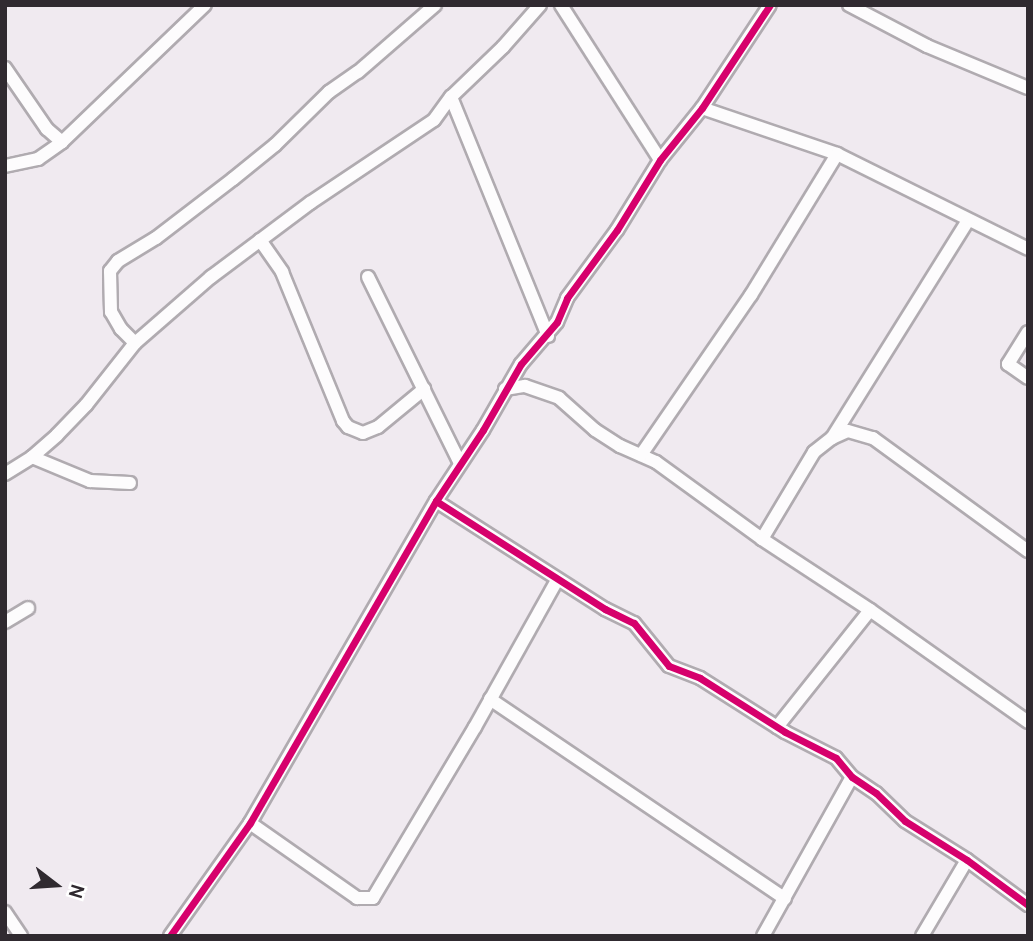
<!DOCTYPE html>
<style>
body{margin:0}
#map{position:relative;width:1033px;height:941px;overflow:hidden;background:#f0eaf0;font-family:Cabin,sans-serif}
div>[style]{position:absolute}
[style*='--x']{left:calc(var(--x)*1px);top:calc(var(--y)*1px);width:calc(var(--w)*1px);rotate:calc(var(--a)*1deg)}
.roads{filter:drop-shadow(2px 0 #b0abb0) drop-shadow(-2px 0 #b0abb0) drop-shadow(0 2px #b0abb0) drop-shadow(0 -2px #b0abb0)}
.street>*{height:12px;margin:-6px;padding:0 6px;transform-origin:6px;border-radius:6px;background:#fdfcfd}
.cycleway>*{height:7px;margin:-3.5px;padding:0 3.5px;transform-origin:3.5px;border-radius:3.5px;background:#d6006c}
span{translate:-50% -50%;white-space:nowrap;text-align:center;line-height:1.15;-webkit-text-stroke:5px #fff;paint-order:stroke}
.frame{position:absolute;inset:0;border:7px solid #302a30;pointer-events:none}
.north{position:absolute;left:21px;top:850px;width:70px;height:70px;-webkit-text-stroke:5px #fff;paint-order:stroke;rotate:107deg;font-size:19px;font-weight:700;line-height:28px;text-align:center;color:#302a30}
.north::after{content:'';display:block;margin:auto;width:24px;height:32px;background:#302a30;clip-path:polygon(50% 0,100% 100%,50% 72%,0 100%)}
</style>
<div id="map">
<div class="roads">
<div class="street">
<div style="--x:561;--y:5;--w:184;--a:57.4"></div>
<div style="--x:849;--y:5;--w:88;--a:27.7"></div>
<div style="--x:927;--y:46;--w:109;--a:22.6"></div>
<div style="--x:5;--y:68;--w:74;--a:55.5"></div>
<div style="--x:47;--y:129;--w:20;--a:41"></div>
<div style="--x:451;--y:97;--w:258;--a:67.9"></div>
<div style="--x:702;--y:108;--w:143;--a:18.8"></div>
<div style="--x:837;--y:154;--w:213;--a:26.4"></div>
<div style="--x:5;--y:166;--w:34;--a:-12"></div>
<div style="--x:38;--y:159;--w:29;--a:-35"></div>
<div style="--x:62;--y:142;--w:198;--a:-43.8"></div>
<div style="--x:260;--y:240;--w:39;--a:55"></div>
<div style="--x:282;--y:272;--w:161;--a:67.7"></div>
<div style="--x:343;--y:421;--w:8;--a:50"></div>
<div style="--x:348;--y:427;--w:16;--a:22"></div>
<div style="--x:363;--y:433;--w:16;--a:-22"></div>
<div style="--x:378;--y:427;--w:60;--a:-39.6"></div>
<div style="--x:368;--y:277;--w:208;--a:63.7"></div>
<div style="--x:1028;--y:332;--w:38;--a:122"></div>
<div style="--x:1008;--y:364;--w:24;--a:35"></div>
<div style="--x:135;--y:343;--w:20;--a:-135"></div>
<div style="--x:121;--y:329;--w:20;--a:-120"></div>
<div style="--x:111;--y:312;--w:41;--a:-91.4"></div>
<div style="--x:110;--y:271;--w:13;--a:-51"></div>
<div style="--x:118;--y:261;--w:44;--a:-31.2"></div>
<div style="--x:156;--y:238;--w:97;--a:-37.5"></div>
<div style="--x:233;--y:179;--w:54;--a:-39"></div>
<div style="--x:275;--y:145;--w:76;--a:-44.5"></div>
<div style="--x:329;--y:92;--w:35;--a:-35"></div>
<div style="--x:358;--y:72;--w:102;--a:-41"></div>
<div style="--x:505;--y:389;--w:20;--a:-9"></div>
<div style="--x:525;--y:386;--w:36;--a:19"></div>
<div style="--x:559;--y:398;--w:48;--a:41.6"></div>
<div style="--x:595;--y:430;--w:30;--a:33"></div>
<div style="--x:620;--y:446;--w:39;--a:24"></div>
<div style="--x:656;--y:462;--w:131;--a:36"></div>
<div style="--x:762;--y:539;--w:101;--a:-59.1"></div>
<div style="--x:814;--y:452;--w:23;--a:-38"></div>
<div style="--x:832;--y:438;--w:17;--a:-24"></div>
<div style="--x:848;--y:431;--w:26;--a:16"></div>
<div style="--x:873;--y:438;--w:192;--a:36.1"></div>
<div style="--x:832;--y:438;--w:257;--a:-58"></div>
<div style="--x:641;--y:455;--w:194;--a:-55.5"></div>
<div style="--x:751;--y:295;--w:165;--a:-58.6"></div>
<div style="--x:32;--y:457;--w:63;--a:22.5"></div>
<div style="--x:90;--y:481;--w:40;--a:2.9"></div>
<div style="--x:5;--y:474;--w:32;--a:-32"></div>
<div style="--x:32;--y:457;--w:33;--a:-41"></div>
<div style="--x:57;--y:435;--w:42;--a:-46"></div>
<div style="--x:86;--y:405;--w:79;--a:-51.7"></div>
<div style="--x:135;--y:343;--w:101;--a:-41"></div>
<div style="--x:211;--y:277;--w:124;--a:-36.8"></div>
<div style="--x:310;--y:203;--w:149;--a:-33.8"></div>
<div style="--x:434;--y:120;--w:29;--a:-54"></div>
<div style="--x:451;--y:97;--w:72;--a:-43.9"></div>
<div style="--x:503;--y:47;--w:56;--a:-48.6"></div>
<div style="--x:436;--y:501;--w:201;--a:32.6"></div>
<div style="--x:605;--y:609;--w:32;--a:26"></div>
<div style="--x:634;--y:623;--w:55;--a:50.9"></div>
<div style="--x:669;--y:666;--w:33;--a:21"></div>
<div style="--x:700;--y:678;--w:101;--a:32.4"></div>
<div style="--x:785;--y:732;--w:57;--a:27"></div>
<div style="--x:836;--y:758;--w:25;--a:50"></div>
<div style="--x:852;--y:777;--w:29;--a:34"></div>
<div style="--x:876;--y:793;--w:40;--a:44"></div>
<div style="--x:905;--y:821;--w:73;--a:32.2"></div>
<div style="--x:967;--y:860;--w:76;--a:36.4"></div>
<div style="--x:762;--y:539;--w:129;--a:33.3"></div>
<div style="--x:870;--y:610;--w:194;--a:35.3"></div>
<div style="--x:5;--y:622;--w:27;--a:-31"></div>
<div style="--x:490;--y:699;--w:356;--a:34.1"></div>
<div style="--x:777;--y:727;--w:149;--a:-51.5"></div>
<div style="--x:250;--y:823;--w:131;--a:35"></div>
<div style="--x:357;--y:898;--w:16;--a:0"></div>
<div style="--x:373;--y:898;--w:199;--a:-59.2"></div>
<div style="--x:475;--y:727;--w:168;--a:-60.8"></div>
<div style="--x:5;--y:912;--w:29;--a:56"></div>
<div style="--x:170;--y:936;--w:138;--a:-54.7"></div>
<div style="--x:250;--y:823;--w:372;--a:-60"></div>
<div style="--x:436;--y:501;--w:85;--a:-56.5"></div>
<div style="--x:483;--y:430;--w:76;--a:-60.1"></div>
<div style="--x:521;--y:364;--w:55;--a:-49.4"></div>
<div style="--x:557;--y:322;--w:26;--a:-67"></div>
<div style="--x:567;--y:298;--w:84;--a:-53.7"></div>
<div style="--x:617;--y:230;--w:82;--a:-58.4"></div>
<div style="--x:660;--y:160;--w:67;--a:-51.1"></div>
<div style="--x:702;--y:108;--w:123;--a:-56.6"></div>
<div style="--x:763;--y:936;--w:182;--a:-60.8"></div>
<div style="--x:922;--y:936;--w:88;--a:-59.4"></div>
</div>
</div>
<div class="cycleway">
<div style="--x:436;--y:501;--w:201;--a:32.6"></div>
<div style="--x:605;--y:609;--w:32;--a:26"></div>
<div style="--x:634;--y:623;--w:55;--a:50.9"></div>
<div style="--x:669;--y:666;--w:33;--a:21"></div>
<div style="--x:700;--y:678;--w:101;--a:32.4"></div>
<div style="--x:785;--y:732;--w:57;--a:27"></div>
<div style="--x:836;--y:758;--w:25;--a:50"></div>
<div style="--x:852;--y:777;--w:29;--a:34"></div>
<div style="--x:876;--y:793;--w:40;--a:44"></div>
<div style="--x:905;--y:821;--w:73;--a:32.2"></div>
<div style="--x:967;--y:860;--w:76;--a:36.4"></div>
<div style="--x:170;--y:936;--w:138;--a:-54.7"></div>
<div style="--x:250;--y:823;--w:372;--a:-60"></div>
<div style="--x:436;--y:501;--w:85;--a:-56.5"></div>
<div style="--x:483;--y:430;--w:76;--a:-60.1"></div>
<div style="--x:521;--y:364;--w:55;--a:-49.4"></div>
<div style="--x:557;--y:322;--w:26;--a:-67"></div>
<div style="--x:567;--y:298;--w:84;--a:-53.7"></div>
<div style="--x:617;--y:230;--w:82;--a:-58.4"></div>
<div style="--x:660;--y:160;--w:67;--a:-51.1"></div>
<div style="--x:702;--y:108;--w:123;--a:-56.6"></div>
</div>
<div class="frame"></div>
<div class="north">N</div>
</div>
